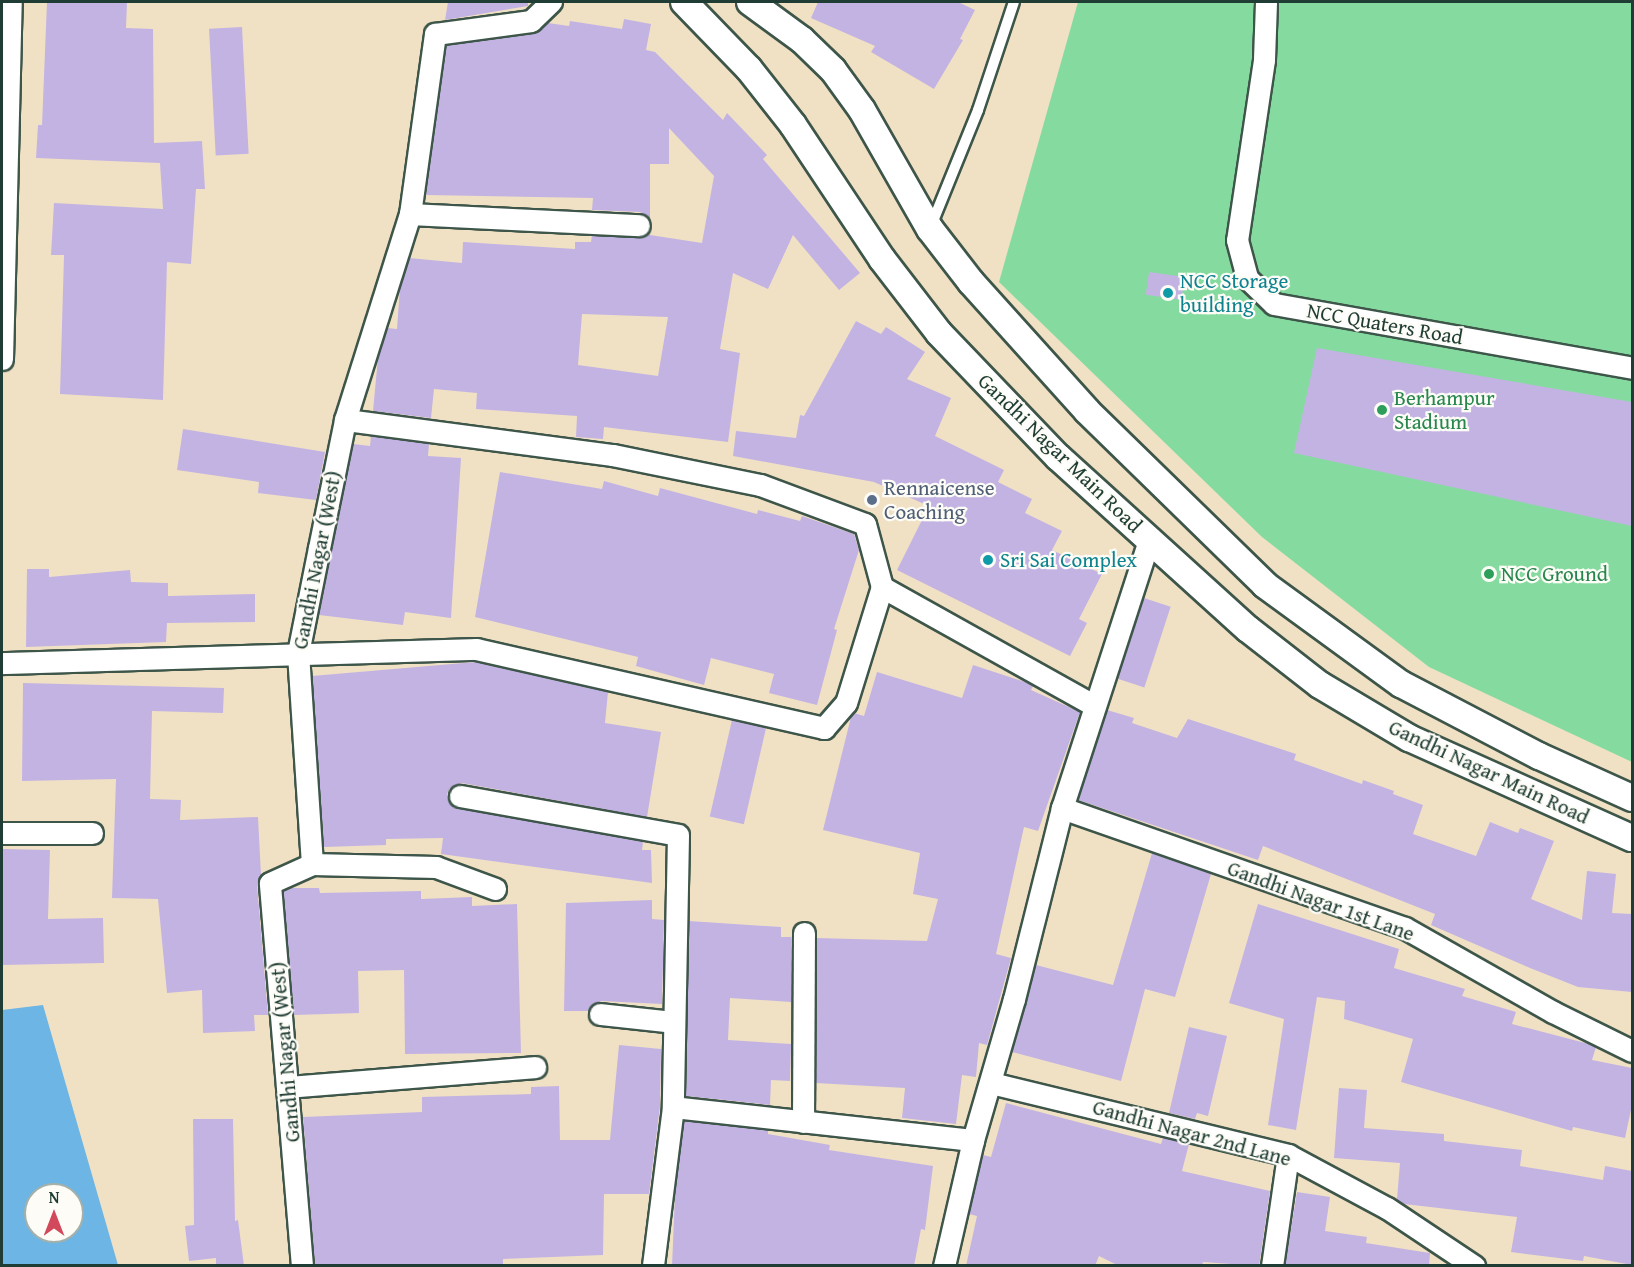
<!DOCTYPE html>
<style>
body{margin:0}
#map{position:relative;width:1634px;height:1267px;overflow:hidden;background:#f0e1c4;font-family:"Gentium Book Plus",serif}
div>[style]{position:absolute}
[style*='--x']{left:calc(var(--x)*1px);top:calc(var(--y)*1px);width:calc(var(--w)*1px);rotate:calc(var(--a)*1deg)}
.green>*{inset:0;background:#85db9f}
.water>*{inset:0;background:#6cb5e4}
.building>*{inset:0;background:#c3b3e3;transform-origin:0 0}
.roads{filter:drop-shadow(2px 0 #3e564a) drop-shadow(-2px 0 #3e564a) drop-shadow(0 2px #3e564a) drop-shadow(0 -2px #3e564a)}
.service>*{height:10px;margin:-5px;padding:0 5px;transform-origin:5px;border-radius:5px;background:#fff}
.minor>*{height:21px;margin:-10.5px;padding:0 10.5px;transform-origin:10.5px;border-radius:10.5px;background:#fff}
.tertiary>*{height:26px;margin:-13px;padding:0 13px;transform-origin:13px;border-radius:13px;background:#fff}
.dots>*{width:16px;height:16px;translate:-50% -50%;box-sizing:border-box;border:3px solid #fdfcf7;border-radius:50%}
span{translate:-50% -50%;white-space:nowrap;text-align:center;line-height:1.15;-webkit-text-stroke:4.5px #fdfcf7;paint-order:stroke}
.culture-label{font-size:21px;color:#0d838f}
.left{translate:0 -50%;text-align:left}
.street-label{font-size:21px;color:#1f3d34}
.leisure-label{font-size:21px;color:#27864d}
.service-label{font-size:21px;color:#4e5e75}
.frame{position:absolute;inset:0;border:3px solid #1f3d34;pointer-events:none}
.north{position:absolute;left:24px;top:1183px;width:60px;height:60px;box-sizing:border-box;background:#fdfcf7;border:2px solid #a4b0a9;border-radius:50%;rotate:0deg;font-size:16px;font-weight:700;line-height:24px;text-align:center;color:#1f3d34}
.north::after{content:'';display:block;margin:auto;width:21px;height:27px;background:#d1495b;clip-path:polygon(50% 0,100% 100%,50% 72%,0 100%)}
</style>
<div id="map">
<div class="green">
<div style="clip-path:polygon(1078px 2px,1632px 2px,1632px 762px,1429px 667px,1262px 537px,999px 282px)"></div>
</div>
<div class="water">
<div style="clip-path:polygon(evenodd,43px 1005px,118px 1265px,2px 1265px,2px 1010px,43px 1005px,36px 1195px,72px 1195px,72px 1231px,36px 1231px,36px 1195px)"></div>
</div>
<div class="building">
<div style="clip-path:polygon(47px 2px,127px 2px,126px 28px,153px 29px,154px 143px,202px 141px,205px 189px,196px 189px,191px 264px,167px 262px,163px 400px,60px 394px,64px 255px,51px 255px,54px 203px,163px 209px,160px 163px,36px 158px,38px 125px,42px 125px)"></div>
<div style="clip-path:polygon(448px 2px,528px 2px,528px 6px,445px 20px)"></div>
<div style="clip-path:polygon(818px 2px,958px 2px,975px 10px,960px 39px,963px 40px,934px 89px,871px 52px,875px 46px,811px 18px)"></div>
<div style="clip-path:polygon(evenodd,624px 19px,651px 24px,646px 50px,655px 52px,723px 120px,727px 113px,767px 155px,763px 159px,860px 273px,839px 290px,793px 235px,768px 289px,733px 273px,720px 349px,740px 353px,728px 442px,604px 427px,603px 439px,576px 437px,577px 416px,476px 409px,477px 393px,434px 389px,431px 418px,373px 411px,378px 358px,387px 328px,397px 329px,400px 287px,409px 258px,462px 263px,463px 242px,575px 249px,575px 242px,591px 242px,592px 235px,638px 238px,650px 232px,650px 235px,702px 243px,714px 176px,669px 128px,669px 164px,650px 164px,650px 219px,640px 212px,592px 210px,593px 198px,426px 195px,446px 45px,533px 34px,548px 23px,569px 26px,570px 21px,622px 29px,624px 19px,582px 314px,668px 317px,658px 376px,578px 365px,582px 314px)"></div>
<div style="left:242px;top:27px;width:127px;height:33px;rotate:87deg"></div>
<div style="left:1149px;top:272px;width:36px;height:23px;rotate:8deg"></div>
<div style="clip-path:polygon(856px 321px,881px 334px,886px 327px,925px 352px,907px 379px,951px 398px,935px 436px,1004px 470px,998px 482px,1032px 499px,1025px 513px,1062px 531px,1052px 550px,1102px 574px,1079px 619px,1087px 623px,1070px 656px,897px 570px,929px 506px,874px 482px,733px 456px,736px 431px,796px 438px,800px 415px,804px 416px)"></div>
<div style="clip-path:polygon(1317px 348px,1632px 402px,1632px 526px,1294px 453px)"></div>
<div style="clip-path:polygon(183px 429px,325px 452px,316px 500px,258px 493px,259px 482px,177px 470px)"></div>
<div style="clip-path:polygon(371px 436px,429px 444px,428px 456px,461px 458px,451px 618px,405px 612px,403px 625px,319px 615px,353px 444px,370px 446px)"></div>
<div style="clip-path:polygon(500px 472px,602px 489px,604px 481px,658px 496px,660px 488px,757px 514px,758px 510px,800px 521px,802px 516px,854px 534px,859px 550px,834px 629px,837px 630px,817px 705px,769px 693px,774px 674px,711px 658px,704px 685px,636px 666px,638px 657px,475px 617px)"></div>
<div style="clip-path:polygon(27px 569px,49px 569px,49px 577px,130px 570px,131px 582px,168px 583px,168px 596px,255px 594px,255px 622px,167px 623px,166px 642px,26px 647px)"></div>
<div style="left:1144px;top:598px;width:28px;height:85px;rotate:18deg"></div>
<div style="clip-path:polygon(475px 662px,608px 692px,605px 723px,661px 732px,647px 817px,462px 783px,450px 788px,447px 794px,451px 805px,643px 842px,642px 850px,651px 850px,652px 883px,441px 854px,443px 838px,386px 839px,386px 845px,324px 847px,312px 676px)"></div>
<div style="clip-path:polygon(973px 665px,1028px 683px,1033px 686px,1031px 690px,1080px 712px,1038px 831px,1024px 827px,996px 954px,1011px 958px,987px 1045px,979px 1043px,976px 1077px,962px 1075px,956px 1124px,902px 1118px,905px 1088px,816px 1083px,817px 938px,927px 941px,938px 899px,913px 894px,920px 853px,823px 830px,851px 717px,854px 713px,864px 716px,877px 672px,962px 698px)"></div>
<div style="clip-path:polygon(23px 683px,224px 688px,223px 713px,152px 711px,150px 799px,181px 800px,180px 820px,258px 817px,261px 875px,257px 884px,268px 1015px,254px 1015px,255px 1031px,203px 1033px,202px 990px,167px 993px,158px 899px,112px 898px,116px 779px,22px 781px)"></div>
<div style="clip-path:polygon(1107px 710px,1134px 718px,1132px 723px,1177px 738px,1188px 719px,1296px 754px,1294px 760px,1362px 784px,1363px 780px,1394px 791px,1393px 794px,1423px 805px,1413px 834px,1476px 856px,1490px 822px,1518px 833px,1520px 828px,1554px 841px,1531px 899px,1582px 920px,1587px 871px,1616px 874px,1612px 913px,1632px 914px,1632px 992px,1578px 987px,1530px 968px,1431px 925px,1435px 914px,1263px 846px,1258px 860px,1078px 800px)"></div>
<div style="left:732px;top:720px;width:35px;height:99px;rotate:13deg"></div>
<div style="clip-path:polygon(3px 849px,50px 850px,48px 919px,103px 918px,104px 963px,2px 965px)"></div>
<div style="clip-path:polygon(1152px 853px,1211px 874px,1175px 997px,1145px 989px,1121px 1081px,1012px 1052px,1036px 965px,1113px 985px)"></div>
<div style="clip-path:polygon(289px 888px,319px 888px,320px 893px,421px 891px,421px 899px,472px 897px,472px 906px,517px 904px,521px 1053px,405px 1054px,404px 970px,358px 971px,359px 1013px,294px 1015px,283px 891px)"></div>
<div style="clip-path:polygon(652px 900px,652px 919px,664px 920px,662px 1004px,601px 1001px,588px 1011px,564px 1011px,566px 903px)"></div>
<div style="clip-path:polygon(1258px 904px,1399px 949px,1394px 968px,1465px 989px,1462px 996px,1516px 1012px,1512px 1024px,1589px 1044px,1596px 1047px,1592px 1060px,1632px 1068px,1632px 1105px,1625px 1138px,1573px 1127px,1572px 1131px,1401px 1082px,1413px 1039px,1344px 1019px,1345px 1001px,1317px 997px,1296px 1130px,1268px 1125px,1284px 1019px,1229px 1003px)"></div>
<div style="clip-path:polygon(689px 921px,781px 927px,781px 937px,791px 937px,791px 1002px,730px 998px,728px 1040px,791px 1044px,790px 1081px,771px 1080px,770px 1105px,686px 1096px)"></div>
<div style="clip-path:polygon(1189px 1027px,1227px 1036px,1208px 1116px,1197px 1113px,1195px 1119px,1169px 1113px)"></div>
<div style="clip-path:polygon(619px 1045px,661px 1049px,660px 1106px,649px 1194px,604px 1194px,603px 1255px,503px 1259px,503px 1266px,315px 1266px,303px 1117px,422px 1112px,422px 1097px,531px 1094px,531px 1087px,559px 1086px,560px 1140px,610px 1140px)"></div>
<div style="clip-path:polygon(1339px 1088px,1367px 1090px,1364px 1128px,1444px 1134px,1444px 1141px,1522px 1150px,1520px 1166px,1563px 1173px,1603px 1180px,1605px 1166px,1632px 1171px,1632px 1265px,1584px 1256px,1583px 1261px,1511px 1252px,1517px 1217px,1404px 1204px,1397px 1199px,1400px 1163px,1334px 1158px)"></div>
<div style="clip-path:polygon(1006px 1103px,1161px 1144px,1163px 1138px,1189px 1144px,1182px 1171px,1270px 1191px,1259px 1266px,1203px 1262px,1202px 1266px,1119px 1266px,1099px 1256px,1095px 1266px,966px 1266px,977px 1216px,969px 1214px,977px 1178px,983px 1155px,991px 1157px)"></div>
<div style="clip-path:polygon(193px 1119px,233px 1119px,235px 1221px,238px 1220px,244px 1266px,216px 1266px,216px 1258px,189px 1261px,185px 1226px,194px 1225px)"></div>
<div style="clip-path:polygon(684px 1121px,768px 1130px,768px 1134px,830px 1145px,829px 1150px,933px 1166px,925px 1230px,921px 1229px,914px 1266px,672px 1266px,675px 1195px)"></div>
<div style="clip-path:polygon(1297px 1192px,1330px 1197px,1325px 1231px,1367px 1237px,1366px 1243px,1430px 1253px,1429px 1266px,1285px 1266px)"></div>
</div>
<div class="roads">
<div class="service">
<div style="--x:931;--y:226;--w:125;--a:-67.9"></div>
<div style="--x:978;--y:110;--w:114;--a:-71.6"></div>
</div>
<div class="minor">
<div style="--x:1266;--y:2;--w:58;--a:92"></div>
<div style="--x:1264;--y:60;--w:182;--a:98.5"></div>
<div style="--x:1237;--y:240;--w:39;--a:75"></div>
<div style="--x:1247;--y:278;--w:37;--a:44"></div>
<div style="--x:1274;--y:304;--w:364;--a:10.1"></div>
<div style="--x:410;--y:214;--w:229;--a:2.8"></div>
<div style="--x:2;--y:359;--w:357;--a:-88.6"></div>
<div style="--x:882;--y:587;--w:242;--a:29.2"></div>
<div style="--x:2;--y:663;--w:474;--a:-1.7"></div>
<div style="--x:476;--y:649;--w:357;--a:12.8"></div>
<div style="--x:824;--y:728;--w:33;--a:-49"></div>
<div style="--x:846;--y:703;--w:121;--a:-72.8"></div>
<div style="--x:882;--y:587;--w:65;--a:-105.1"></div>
<div style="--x:865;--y:524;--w:112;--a:-159.6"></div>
<div style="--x:760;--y:485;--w:151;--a:-168.5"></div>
<div style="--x:612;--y:455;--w:269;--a:-172.5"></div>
<div style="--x:460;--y:796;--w:221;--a:10.1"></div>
<div style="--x:678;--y:835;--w:272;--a:91.1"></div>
<div style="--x:673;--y:1107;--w:160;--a:97.2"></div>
<div style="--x:1062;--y:808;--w:363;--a:19.3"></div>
<div style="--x:1405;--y:928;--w:170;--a:29.6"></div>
<div style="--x:1553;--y:1012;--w:88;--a:26.3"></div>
<div style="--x:2;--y:833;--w:90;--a:0"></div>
<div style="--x:312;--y:864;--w:124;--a:1.4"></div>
<div style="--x:436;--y:867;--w:63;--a:20.4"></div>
<div style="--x:600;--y:1014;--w:74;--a:6.2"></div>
<div style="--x:991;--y:1083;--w:306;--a:13.6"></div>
<div style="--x:1288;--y:1155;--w:112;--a:28.2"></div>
<div style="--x:1387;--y:1208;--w:105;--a:33.7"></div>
<div style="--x:287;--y:1087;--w:249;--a:-4.6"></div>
<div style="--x:673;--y:1107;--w:302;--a:6.3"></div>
<div style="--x:803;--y:1122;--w:189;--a:-89.7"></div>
<div style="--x:302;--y:1266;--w:384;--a:-94.8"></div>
<div style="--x:270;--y:883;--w:46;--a:-24.3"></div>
<div style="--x:312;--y:864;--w:211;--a:-93.8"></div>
<div style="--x:298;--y:653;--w:107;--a:-78.7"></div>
<div style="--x:319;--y:548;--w:131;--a:-78.5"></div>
<div style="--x:345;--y:420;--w:216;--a:-72.5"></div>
<div style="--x:410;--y:214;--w:182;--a:-82.1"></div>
<div style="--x:435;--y:34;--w:97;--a:-7.7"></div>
<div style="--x:531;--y:21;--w:28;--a:-44"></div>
<div style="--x:944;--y:1266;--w:129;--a:-77"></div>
<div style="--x:973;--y:1140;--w:147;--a:-73.8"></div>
<div style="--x:1014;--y:999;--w:197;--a:-75.9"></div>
<div style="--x:1062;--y:808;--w:281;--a:-72"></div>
<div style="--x:1272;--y:1266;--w:112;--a:-81.8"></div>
</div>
<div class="tertiary">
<div style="--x:684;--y:2;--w:93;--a:45.9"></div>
<div style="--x:749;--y:69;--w:71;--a:51.8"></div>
<div style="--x:793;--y:125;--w:161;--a:56.4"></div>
<div style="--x:882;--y:259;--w:93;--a:52.4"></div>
<div style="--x:939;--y:333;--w:172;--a:46.2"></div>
<div style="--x:1058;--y:457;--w:256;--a:42.2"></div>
<div style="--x:1248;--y:629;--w:91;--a:37.9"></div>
<div style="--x:1320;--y:685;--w:104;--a:30.8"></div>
<div style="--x:1409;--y:738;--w:244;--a:24.2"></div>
<div style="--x:750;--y:2;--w:64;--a:36.2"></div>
<div style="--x:802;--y:40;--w:43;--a:44.1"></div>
<div style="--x:833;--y:70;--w:49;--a:54.1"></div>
<div style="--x:862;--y:110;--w:137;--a:60.3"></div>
<div style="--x:930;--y:229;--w:67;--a:52.3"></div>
<div style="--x:971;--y:282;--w:173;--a:48"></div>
<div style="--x:1087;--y:411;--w:249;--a:44.3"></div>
<div style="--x:1265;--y:585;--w:168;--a:36.1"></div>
<div style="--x:1401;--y:684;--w:156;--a:27.6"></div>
<div style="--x:1539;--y:756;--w:102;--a:24.3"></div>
</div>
</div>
<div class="dots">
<div style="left:1168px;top:293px;background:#0f9aa8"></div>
<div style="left:1382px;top:410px;background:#2e9e5b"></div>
<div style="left:872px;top:500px;background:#5c6f8a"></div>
<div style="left:988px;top:560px;background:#0f9aa8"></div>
<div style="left:1489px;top:574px;background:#2e9e5b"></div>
</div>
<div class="culture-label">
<span class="left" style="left:1180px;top:293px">NCC Storage<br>building</span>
<span class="left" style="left:1000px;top:560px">Sri Sai Complex</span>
</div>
<div class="street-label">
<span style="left:1385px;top:324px;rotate:10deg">NCC Quaters Road</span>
<span style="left:1060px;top:453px;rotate:44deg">Gandhi Nagar Main Road</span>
<span style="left:317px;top:560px;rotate:-79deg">Gandhi Nagar (West)</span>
<span style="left:1489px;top:772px;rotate:25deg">Gandhi Nagar Main Road</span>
<span style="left:1321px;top:901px;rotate:20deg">Gandhi Nagar 1st Lane</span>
<span style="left:285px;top:1052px;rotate:-95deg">Gandhi Nagar (West)</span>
<span style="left:1192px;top:1133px;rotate:15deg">Gandhi Nagar 2nd Lane</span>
</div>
<div class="leisure-label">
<span class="left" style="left:1394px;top:410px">Berhampur<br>Stadium</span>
<span class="left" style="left:1501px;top:574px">NCC Ground</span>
</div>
<div class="service-label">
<span class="left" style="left:884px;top:500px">Rennaicense<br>Coaching</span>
</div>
<div class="frame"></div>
<div class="north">N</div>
</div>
